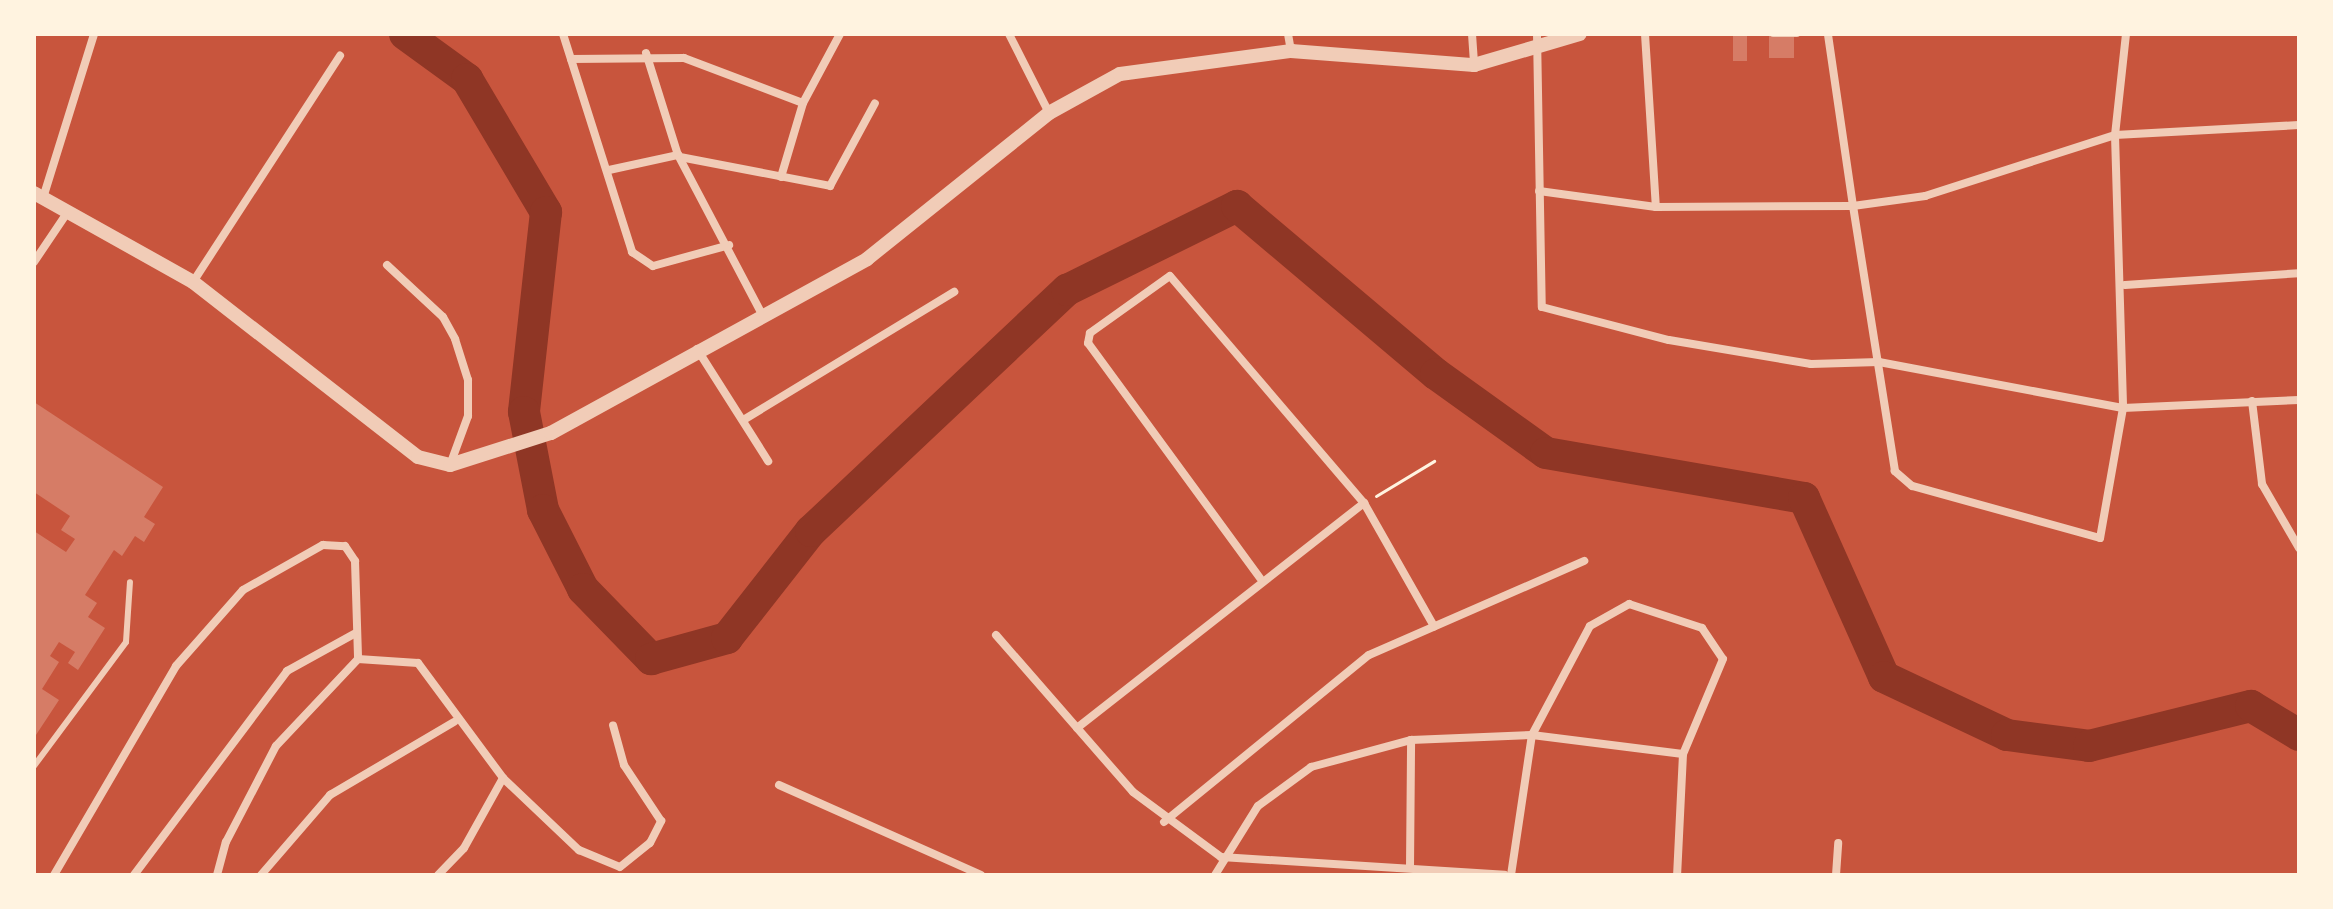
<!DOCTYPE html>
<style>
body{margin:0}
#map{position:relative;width:2333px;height:909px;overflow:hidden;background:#c8553d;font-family:"Alegreya Sans",sans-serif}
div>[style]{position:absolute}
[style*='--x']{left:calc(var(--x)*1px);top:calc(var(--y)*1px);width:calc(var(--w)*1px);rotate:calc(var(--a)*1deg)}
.river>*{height:32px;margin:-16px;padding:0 16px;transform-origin:16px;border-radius:16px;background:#8f3625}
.building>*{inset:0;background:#d67c66;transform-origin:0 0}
.path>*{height:3px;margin:-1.5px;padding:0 1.5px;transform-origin:1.5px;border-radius:1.5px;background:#fff3e0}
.service>*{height:6px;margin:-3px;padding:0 3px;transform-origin:3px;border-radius:3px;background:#f1ccb7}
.minor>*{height:8px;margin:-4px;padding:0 4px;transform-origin:4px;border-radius:4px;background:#f1ccb7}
.tertiary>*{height:14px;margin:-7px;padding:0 7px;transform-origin:7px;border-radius:7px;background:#f1ccb7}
span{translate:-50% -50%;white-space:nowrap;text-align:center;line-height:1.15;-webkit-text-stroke:6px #fff3e0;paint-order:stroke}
.frame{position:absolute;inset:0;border:36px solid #fff3e0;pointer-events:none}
</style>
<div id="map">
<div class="river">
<div style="--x:405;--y:34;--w:77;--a:36"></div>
<div style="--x:467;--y:79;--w:155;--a:59.3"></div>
<div style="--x:546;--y:212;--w:201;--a:96.3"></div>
<div style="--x:524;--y:412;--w:100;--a:79"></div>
<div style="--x:543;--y:510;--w:89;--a:63.1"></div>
<div style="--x:583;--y:589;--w:98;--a:45.8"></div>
<div style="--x:651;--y:659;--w:79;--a:-15.4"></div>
<div style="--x:727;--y:638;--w:136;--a:-51.9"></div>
<div style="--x:811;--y:531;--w:352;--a:-43.3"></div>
<div style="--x:1067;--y:290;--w:190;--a:-26.3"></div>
<div style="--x:1237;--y:206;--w:260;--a:40.2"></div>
<div style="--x:1436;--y:374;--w:135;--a:35.7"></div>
<div style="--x:1546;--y:453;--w:262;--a:9.9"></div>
<div style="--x:1804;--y:498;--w:196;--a:65.9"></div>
<div style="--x:1884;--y:677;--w:136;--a:25.2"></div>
<div style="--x:2007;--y:735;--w:83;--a:7.6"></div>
<div style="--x:2089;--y:746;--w:167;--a:-13.9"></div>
<div style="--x:2251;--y:706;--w:56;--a:31.1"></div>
</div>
<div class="building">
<div style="left:1733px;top:34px;width:14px;height:27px"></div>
<div style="left:1769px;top:34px;width:25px;height:24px"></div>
<div style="clip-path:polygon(34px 402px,163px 487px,144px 517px,155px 524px,144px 542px,135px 536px,122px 556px,114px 550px,85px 595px,97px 603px,88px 617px,105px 628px,78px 670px,68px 663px,75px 652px,59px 642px,50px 656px,59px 662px,42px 689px,59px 700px,34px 738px,34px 531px,66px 552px,75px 539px,61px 530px,70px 516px,34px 492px)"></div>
</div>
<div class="path">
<div style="--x:1376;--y:496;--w:68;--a:-31.1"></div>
</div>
<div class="service">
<div style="--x:1773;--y:34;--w:24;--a:0"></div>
<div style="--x:34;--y:766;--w:154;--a:-53.4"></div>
<div style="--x:126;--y:642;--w:60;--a:-86.2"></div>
</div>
<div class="minor">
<div style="--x:563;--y:34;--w:229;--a:72.4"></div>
<div style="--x:632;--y:252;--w:25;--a:34"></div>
<div style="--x:653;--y:266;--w:79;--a:-15.4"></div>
<div style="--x:1009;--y:34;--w:89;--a:63.1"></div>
<div style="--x:1288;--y:34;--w:17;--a:80"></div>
<div style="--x:1472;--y:34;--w:31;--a:86"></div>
<div style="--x:1537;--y:34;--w:273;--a:89"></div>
<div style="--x:1542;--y:307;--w:131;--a:14.6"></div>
<div style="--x:1669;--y:340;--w:144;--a:9.6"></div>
<div style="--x:1811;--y:364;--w:68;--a:-1.7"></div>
<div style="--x:1879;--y:362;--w:248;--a:10.7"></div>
<div style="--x:2123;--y:408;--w:176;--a:-2.6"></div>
<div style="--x:1645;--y:34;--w:173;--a:86.4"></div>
<div style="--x:2126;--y:34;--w:102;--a:96.2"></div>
<div style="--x:2115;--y:135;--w:184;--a:-3.1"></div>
<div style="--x:646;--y:53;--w:107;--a:72.6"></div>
<div style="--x:678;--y:155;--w:180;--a:62.2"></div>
<div style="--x:571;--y:59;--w:113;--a:-0.5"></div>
<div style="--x:684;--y:58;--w:127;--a:20.7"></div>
<div style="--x:680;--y:157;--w:153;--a:10.9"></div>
<div style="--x:830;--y:186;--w:94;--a:-61.5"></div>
<div style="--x:609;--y:170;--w:71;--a:-12.3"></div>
<div style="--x:781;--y:177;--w:77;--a:-73.4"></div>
<div style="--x:803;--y:103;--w:78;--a:-61.8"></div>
<div style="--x:1539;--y:191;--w:118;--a:7.8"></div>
<div style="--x:1656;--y:207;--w:197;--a:-0.3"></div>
<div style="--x:1853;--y:206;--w:73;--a:-7.9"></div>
<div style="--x:1925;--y:196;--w:200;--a:-17.8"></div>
<div style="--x:2115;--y:135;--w:273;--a:88.3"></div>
<div style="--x:2123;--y:408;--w:132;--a:100"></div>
<div style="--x:2100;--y:538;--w:195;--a:-164.5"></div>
<div style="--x:1912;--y:486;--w:23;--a:-139"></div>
<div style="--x:1895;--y:471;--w:268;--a:-99"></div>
<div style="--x:1853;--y:206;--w:174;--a:-98.3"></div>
<div style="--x:43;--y:198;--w:172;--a:-72.7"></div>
<div style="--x:34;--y:262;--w:59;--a:-56"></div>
<div style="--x:387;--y:265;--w:76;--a:42.9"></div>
<div style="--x:443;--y:317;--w:25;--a:61"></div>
<div style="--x:455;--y:339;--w:43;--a:72.4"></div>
<div style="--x:468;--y:380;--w:36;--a:90"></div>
<div style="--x:468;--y:416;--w:52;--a:110.2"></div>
<div style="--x:193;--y:282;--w:270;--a:-57"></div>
<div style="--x:2125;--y:285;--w:174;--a:-3.9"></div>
<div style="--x:697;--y:349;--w:133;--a:57.6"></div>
<div style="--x:2252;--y:401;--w:84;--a:83.1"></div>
<div style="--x:2262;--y:484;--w:74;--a:60"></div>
<div style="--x:745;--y:419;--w:245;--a:-31.3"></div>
<div style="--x:1260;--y:578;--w:291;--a:-126.2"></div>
<div style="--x:1088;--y:343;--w:10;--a:-79"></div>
<div style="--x:1090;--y:333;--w:98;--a:-35.5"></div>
<div style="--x:1170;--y:276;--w:299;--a:49.5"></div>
<div style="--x:1364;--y:503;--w:142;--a:60.4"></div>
<div style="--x:996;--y:635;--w:208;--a:48.9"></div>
<div style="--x:1133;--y:792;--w:109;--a:36.5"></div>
<div style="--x:1221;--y:857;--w:284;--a:3.6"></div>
<div style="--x:358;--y:659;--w:60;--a:3.8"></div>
<div style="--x:418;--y:663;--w:143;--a:53.5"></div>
<div style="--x:503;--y:778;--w:105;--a:43.5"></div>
<div style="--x:579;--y:850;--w:44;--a:22.5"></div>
<div style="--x:620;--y:867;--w:38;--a:-39"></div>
<div style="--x:650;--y:843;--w:25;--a:-63"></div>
<div style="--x:661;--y:821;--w:67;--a:-123.5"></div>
<div style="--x:624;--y:765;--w:41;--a:-105.4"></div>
<div style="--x:1077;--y:728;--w:365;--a:-38.1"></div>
<div style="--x:779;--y:785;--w:221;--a:24"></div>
<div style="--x:1164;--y:822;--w:264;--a:-39.2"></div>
<div style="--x:1369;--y:655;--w:235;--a:-23.6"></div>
<div style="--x:1410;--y:867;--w:127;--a:-89.5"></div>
<div style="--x:54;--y:875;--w:242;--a:-59.7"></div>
<div style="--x:176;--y:666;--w:101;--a:-48.6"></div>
<div style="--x:243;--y:590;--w:92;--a:-29.4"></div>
<div style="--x:323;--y:545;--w:22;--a:3"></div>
<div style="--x:345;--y:546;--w:18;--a:56"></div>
<div style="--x:355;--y:561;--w:98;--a:88.2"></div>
<div style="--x:134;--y:875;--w:255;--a:-53.1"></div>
<div style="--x:287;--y:671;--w:77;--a:-28.9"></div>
<div style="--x:217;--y:875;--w:34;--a:-75"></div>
<div style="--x:226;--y:842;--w:108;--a:-62.5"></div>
<div style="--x:276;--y:746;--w:120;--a:-46.7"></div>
<div style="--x:261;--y:875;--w:106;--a:-49.2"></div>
<div style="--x:330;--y:795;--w:144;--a:-30.5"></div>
<div style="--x:438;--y:875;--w:37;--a:-46"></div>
<div style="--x:464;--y:848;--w:80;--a:-60.9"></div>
<div style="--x:1215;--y:875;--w:81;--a:-58.1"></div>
<div style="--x:1258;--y:806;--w:66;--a:-36.3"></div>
<div style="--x:1311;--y:767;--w:104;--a:-15.1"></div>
<div style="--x:1411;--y:740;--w:121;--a:-2.4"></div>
<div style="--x:1532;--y:735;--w:152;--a:7.2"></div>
<div style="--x:1511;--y:875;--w:142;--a:-81.5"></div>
<div style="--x:1532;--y:735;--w:123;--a:-62"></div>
<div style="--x:1590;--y:626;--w:45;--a:-29.4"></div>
<div style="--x:1629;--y:604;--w:77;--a:18.2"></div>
<div style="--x:1702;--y:628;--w:37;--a:56"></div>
<div style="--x:1723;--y:659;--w:103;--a:112.8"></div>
<div style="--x:1683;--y:754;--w:121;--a:92.8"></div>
<div style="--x:1836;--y:875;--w:32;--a:-86"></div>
</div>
<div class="tertiary">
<div style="--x:34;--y:193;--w:182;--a:29.2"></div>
<div style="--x:193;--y:282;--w:285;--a:37.9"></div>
<div style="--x:418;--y:457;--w:33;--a:14"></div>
<div style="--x:450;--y:465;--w:106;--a:-17.6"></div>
<div style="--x:551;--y:433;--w:361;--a:-28.8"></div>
<div style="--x:867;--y:259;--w:233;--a:-38.7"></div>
<div style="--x:1049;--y:113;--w:81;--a:-28.8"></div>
<div style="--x:1120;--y:74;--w:173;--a:-7.7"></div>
<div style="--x:1291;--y:51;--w:184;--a:4.4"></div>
<div style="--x:1474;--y:65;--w:110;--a:-16.3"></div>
</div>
<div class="frame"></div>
</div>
